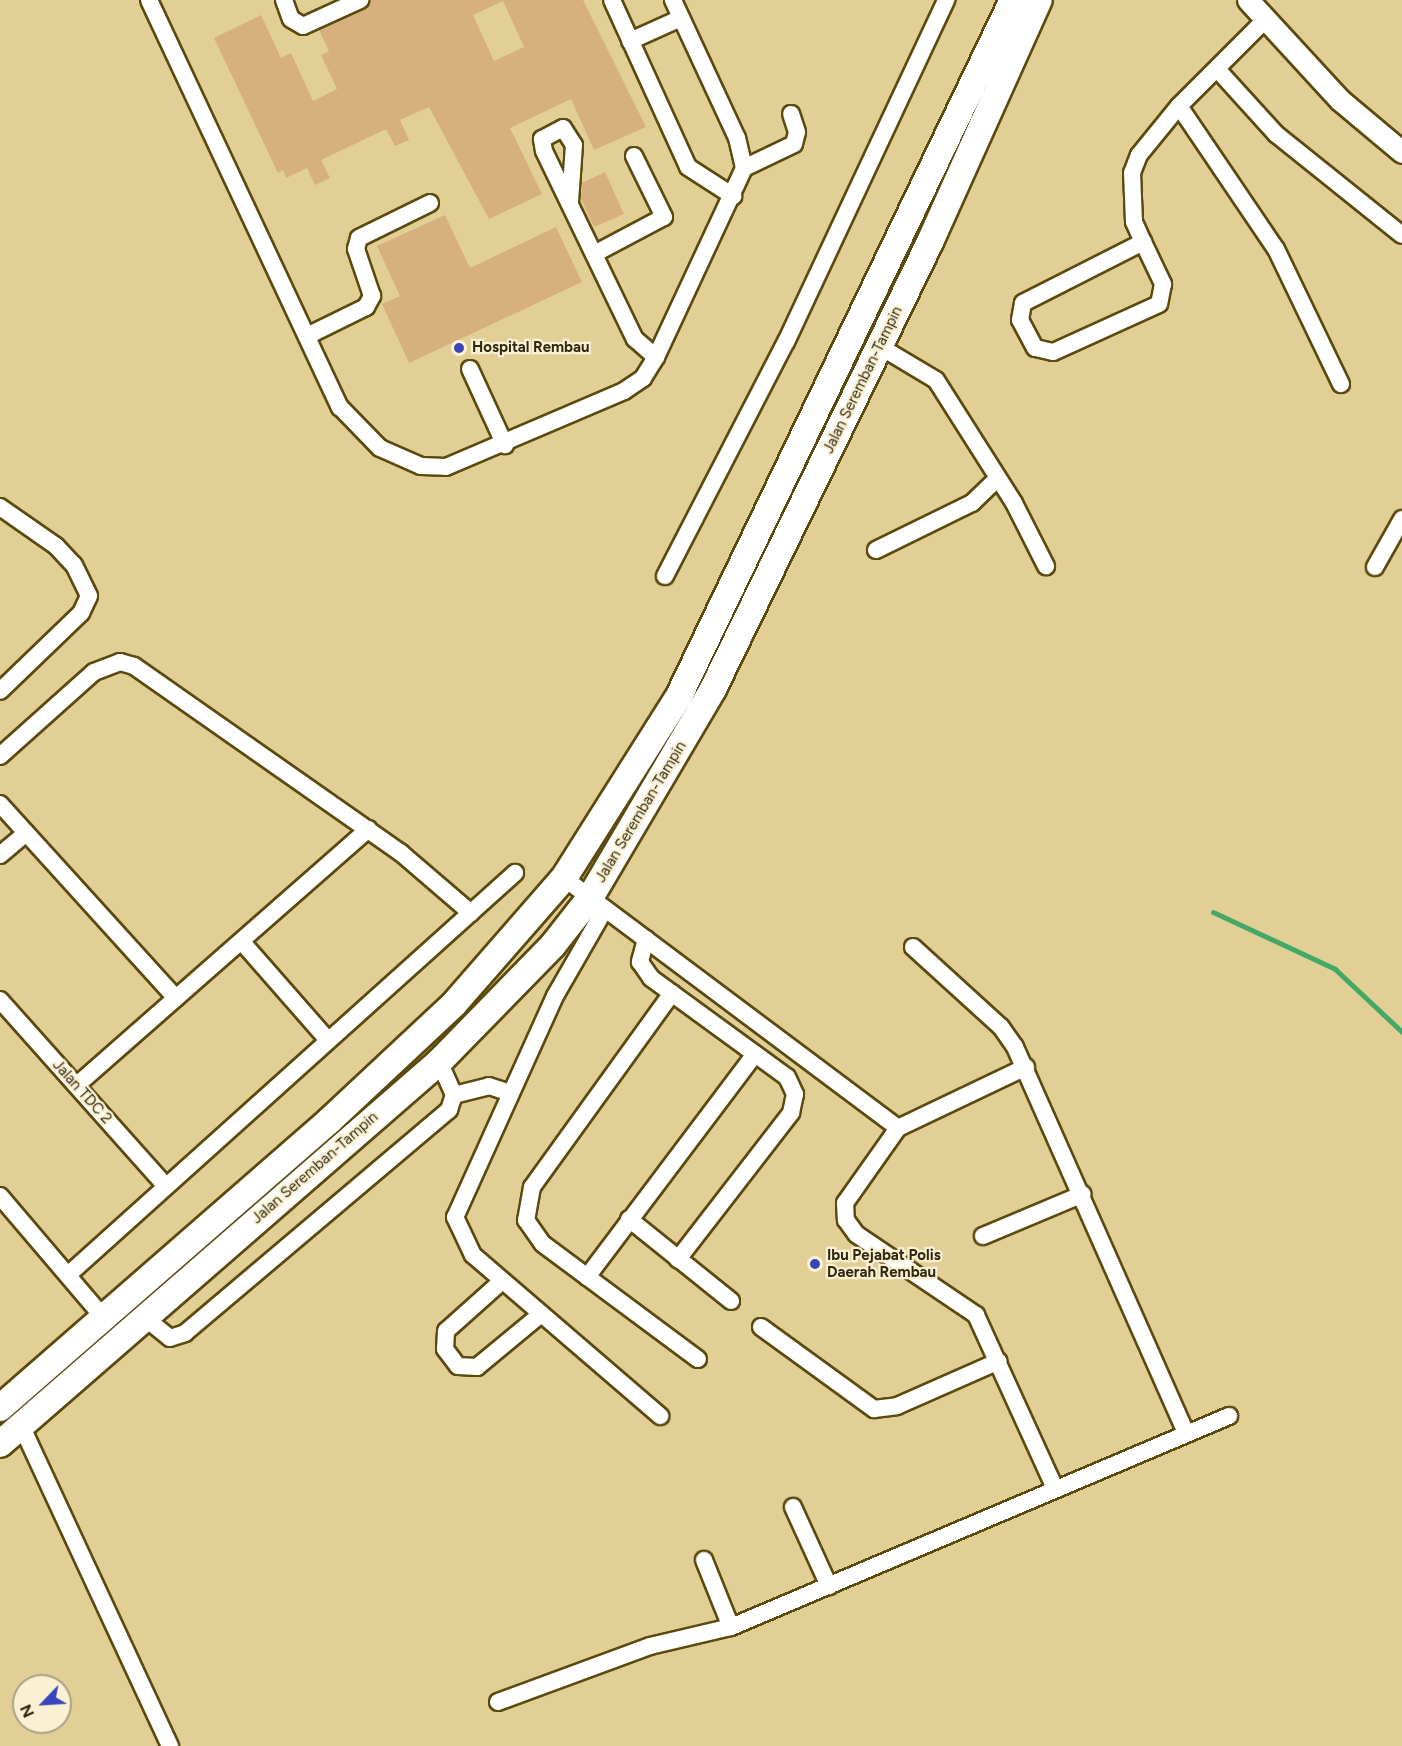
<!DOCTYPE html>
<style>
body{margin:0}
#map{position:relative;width:1402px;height:1746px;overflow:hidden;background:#e2cf95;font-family:Figtree,sans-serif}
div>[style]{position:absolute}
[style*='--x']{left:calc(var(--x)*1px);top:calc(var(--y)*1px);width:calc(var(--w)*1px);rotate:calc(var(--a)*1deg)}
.stream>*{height:5px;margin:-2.5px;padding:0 2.5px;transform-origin:2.5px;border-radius:2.5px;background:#42a966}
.building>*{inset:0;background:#d7b080}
.roads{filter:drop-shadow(2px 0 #5b4a0e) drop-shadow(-2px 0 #5b4a0e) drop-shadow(0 2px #5b4a0e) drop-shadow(0 -2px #5b4a0e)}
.minor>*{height:16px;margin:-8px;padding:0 8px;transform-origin:8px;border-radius:8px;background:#fff}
.major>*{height:21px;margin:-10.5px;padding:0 10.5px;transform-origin:10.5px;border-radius:10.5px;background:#fff}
.highway>*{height:26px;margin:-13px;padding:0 13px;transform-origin:13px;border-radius:13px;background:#fff}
.dots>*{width:16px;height:16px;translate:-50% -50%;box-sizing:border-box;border:3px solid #faf1d4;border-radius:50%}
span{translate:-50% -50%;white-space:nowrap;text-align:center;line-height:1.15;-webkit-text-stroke:4.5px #faf1d4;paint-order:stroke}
.poi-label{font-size:15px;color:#312912;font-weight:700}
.left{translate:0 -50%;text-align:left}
.street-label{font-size:15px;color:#312912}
.north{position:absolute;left:12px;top:1674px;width:60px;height:60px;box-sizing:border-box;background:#faf1d4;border:2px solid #aaa186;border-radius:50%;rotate:245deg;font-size:16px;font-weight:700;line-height:24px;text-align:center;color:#312912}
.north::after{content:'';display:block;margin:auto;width:21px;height:27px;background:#3946ba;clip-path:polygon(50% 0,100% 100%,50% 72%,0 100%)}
</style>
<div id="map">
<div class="stream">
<div style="--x:1213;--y:912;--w:135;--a:25"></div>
<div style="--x:1335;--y:969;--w:92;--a:43.2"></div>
</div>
<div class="building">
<div style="clip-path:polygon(evenodd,370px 0,583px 0,646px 127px,594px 150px,571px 99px,510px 128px,542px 194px,489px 219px,429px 107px,400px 120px,409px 140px,395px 146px,386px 129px,321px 160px,330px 178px,315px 185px,307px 168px,286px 178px,283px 170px,278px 173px,214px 38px,261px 15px,281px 58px,291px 53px,313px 101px,337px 89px,321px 55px,329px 51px,319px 30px,364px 10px,370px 0,503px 1px,524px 47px,494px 61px,473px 15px,503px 1px)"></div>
<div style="clip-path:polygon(605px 172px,624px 214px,594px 227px,581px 199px,582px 183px)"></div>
<div style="clip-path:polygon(445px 215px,470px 268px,556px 227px,582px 282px,409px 363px,382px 304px,400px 296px,377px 246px)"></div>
</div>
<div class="roads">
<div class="minor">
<div style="--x:149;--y:0;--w:450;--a:64.9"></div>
<div style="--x:340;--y:407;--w:57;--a:45.7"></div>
<div style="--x:380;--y:448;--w:45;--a:23.7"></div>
<div style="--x:421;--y:466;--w:25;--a:2"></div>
<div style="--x:446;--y:467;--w:194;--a:-23.1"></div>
<div style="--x:624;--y:391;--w:23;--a:-34"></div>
<div style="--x:643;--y:378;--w:25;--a:-58"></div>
<div style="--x:656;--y:357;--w:208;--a:-65"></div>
<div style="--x:744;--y:168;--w:31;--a:-103"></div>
<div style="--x:737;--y:138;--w:152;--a:-114.9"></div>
<div style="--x:284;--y:0;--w:20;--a:70"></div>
<div style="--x:291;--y:19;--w:14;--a:30"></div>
<div style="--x:303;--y:26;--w:63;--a:-24.5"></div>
<div style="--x:612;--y:0;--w:183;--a:65.5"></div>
<div style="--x:688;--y:167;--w:54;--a:32.8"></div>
<div style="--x:1265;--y:20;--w:122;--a:135"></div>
<div style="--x:1179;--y:106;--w:173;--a:55.9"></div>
<div style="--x:1276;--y:249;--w:150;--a:64.3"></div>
<div style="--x:630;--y:41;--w:56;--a:-24.3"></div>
<div style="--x:1217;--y:69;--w:88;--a:47.8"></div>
<div style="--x:1276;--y:134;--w:161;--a:38.7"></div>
<div style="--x:744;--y:168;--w:55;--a:-25.6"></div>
<div style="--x:794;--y:144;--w:12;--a:-76"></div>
<div style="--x:797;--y:132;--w:19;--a:-108"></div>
<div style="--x:570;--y:202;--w:57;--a:-86"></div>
<div style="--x:574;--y:145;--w:20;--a:-123"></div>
<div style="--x:563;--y:128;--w:24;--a:152"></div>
<div style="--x:542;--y:139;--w:12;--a:81"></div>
<div style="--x:544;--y:151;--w:209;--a:64.2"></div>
<div style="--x:635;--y:339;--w:28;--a:41"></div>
<div style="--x:1143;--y:242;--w:47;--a:64.5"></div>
<div style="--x:1163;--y:284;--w:20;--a:101"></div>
<div style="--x:1159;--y:304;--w:116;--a:155.6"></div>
<div style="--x:1053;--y:352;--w:18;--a:-167"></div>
<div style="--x:1035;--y:348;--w:32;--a:-118"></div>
<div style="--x:1020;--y:320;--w:17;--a:-80"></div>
<div style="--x:1023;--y:303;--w:135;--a:-26.9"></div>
<div style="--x:1143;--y:242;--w:22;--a:-114"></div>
<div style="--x:1134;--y:222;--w:49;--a:-92.3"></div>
<div style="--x:1132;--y:173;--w:19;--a:-69"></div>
<div style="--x:1139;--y:155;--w:63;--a:-50.8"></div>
<div style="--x:594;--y:254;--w:79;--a:-27.9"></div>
<div style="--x:664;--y:217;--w:68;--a:-116.2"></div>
<div style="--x:307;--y:336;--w:66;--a:-26.2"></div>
<div style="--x:366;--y:307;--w:13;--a:-61"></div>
<div style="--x:372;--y:296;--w:50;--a:-108.8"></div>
<div style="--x:356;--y:249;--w:11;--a:-75"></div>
<div style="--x:359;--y:238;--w:79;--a:-26.2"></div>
<div style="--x:879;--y:346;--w:66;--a:30.8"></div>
<div style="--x:936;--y:380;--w:146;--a:57.6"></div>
<div style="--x:1014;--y:503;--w:71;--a:63.1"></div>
<div style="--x:470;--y:369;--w:84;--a:65.3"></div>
<div style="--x:0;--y:507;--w:68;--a:34.9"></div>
<div style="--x:56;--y:546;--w:26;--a:47"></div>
<div style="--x:74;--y:565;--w:34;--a:64"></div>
<div style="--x:89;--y:596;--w:19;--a:115"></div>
<div style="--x:81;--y:613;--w:112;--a:136.1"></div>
<div style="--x:876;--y:550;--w:107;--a:-26.1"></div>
<div style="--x:972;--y:503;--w:36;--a:-44"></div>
<div style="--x:1375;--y:567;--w:55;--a:-60.6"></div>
<div style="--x:665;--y:576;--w:263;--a:-62.7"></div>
<div style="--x:786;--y:342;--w:378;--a:-64.9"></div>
<div style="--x:0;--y:756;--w:126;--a:-41.8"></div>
<div style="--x:94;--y:672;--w:28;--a:-21"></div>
<div style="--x:120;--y:662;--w:15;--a:16"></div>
<div style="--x:134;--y:666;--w:326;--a:35"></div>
<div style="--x:401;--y:853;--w:92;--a:40.6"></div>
<div style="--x:0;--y:804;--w:262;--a:47.8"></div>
<div style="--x:0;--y:855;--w:34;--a:-40"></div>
<div style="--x:564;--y:878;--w:417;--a:36.8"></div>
<div style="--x:605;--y:909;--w:100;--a:119.9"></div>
<div style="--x:555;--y:996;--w:243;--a:114.3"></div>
<div style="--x:455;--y:1217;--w:42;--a:64.7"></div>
<div style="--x:473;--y:1255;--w:247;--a:40.7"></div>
<div style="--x:646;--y:939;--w:24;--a:105"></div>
<div style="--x:640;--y:962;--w:19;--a:55"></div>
<div style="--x:651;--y:978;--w:168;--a:36.1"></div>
<div style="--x:787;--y:1077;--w:19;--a:65"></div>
<div style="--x:795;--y:1094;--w:19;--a:102"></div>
<div style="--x:791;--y:1113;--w:185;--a:127.7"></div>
<div style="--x:242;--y:942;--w:128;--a:48.8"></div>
<div style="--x:913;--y:947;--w:119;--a:42.3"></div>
<div style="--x:1001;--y:1027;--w:24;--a:55"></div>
<div style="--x:1015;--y:1047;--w:422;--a:66.1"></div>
<div style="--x:672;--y:993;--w:239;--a:125.8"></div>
<div style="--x:532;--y:1187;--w:34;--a:100"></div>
<div style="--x:526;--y:1220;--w:29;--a:55"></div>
<div style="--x:543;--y:1244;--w:193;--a:36.6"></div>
<div style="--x:0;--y:1000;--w:246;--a:48.3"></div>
<div style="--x:1026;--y:1067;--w:142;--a:154.5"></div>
<div style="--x:898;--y:1128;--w:92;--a:125.2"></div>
<div style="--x:845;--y:1203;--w:17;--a:87"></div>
<div style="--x:846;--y:1220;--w:17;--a:54"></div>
<div style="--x:856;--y:1234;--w:145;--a:34"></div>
<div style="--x:976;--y:1315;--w:190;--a:65.5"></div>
<div style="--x:77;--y:1085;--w:388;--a:-41.3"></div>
<div style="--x:454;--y:1095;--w:36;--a:-14"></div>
<div style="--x:489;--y:1086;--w:22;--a:18"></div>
<div style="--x:0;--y:1196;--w:157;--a:49.6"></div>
<div style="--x:629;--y:1219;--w:131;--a:38.8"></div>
<div style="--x:983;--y:1236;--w:108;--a:-22.8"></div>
<div style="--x:69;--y:1274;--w:600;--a:-41.96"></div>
<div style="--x:587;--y:1277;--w:279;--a:-53"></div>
<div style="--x:502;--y:1281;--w:75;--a:138.2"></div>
<div style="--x:446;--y:1331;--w:18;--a:93"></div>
<div style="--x:445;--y:1349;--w:21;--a:53"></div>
<div style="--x:458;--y:1366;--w:19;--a:3"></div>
<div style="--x:477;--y:1367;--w:83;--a:-39.6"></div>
<div style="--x:144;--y:1317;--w:33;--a:39"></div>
<div style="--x:170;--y:1338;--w:16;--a:-18"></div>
<div style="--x:185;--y:1333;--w:346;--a:-40.2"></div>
<div style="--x:449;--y:1110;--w:16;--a:-72"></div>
<div style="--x:454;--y:1095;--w:36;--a:-114"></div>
<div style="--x:761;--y:1327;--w:140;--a:36"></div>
<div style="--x:874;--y:1409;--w:23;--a:-7"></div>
<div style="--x:897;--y:1406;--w:111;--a:-23.8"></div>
<div style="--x:21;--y:1425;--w:354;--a:65.1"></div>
<div style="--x:793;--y:1507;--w:87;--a:65.5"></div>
<div style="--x:704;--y:1560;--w:72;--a:68.1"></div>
<div style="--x:498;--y:1702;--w:162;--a:-20.2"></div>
<div style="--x:650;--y:1646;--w:83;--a:-13.2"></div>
<div style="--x:731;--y:1627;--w:541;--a:-22.96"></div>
</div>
<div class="major">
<div style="--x:1248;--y:0;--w:136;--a:47.4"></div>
<div style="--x:1340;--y:100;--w:81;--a:40"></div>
</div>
<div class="highway">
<div style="--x:0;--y:1408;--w:437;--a:-41.1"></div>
<div style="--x:329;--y:1121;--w:171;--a:-43.1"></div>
<div style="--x:454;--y:1004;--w:167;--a:-48.9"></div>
<div style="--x:564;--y:878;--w:213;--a:-57.7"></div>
<div style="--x:678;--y:698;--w:774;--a:-64.36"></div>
<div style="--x:0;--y:1444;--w:582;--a:-41.03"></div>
<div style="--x:439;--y:1062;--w:163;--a:-45.7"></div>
<div style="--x:553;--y:945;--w:60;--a:-51.8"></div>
<div style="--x:590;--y:898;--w:243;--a:-59.5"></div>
<div style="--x:713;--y:689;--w:497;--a:-64.1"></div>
<div style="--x:930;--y:242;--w:265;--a:-65.8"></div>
</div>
</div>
<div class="dots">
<div style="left:459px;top:348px;background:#3946ba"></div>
<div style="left:815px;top:1264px;background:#3946ba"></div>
</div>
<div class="poi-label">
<span class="left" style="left:472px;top:348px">Hospital Rembau</span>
<span class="left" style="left:827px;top:1264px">Ibu Pejabat Polis<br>Daerah Rembau</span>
</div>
<div class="street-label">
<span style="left:863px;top:380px;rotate:-64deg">Jalan Seremban-Tampin</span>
<span style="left:641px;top:812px;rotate:-59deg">Jalan Seremban-Tampin</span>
<span style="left:82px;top:1092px;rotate:48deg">Jalan TDC 2</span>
<span style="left:315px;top:1168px;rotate:-41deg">Jalan Seremban-Tampin</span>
</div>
<div class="north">N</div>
</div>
